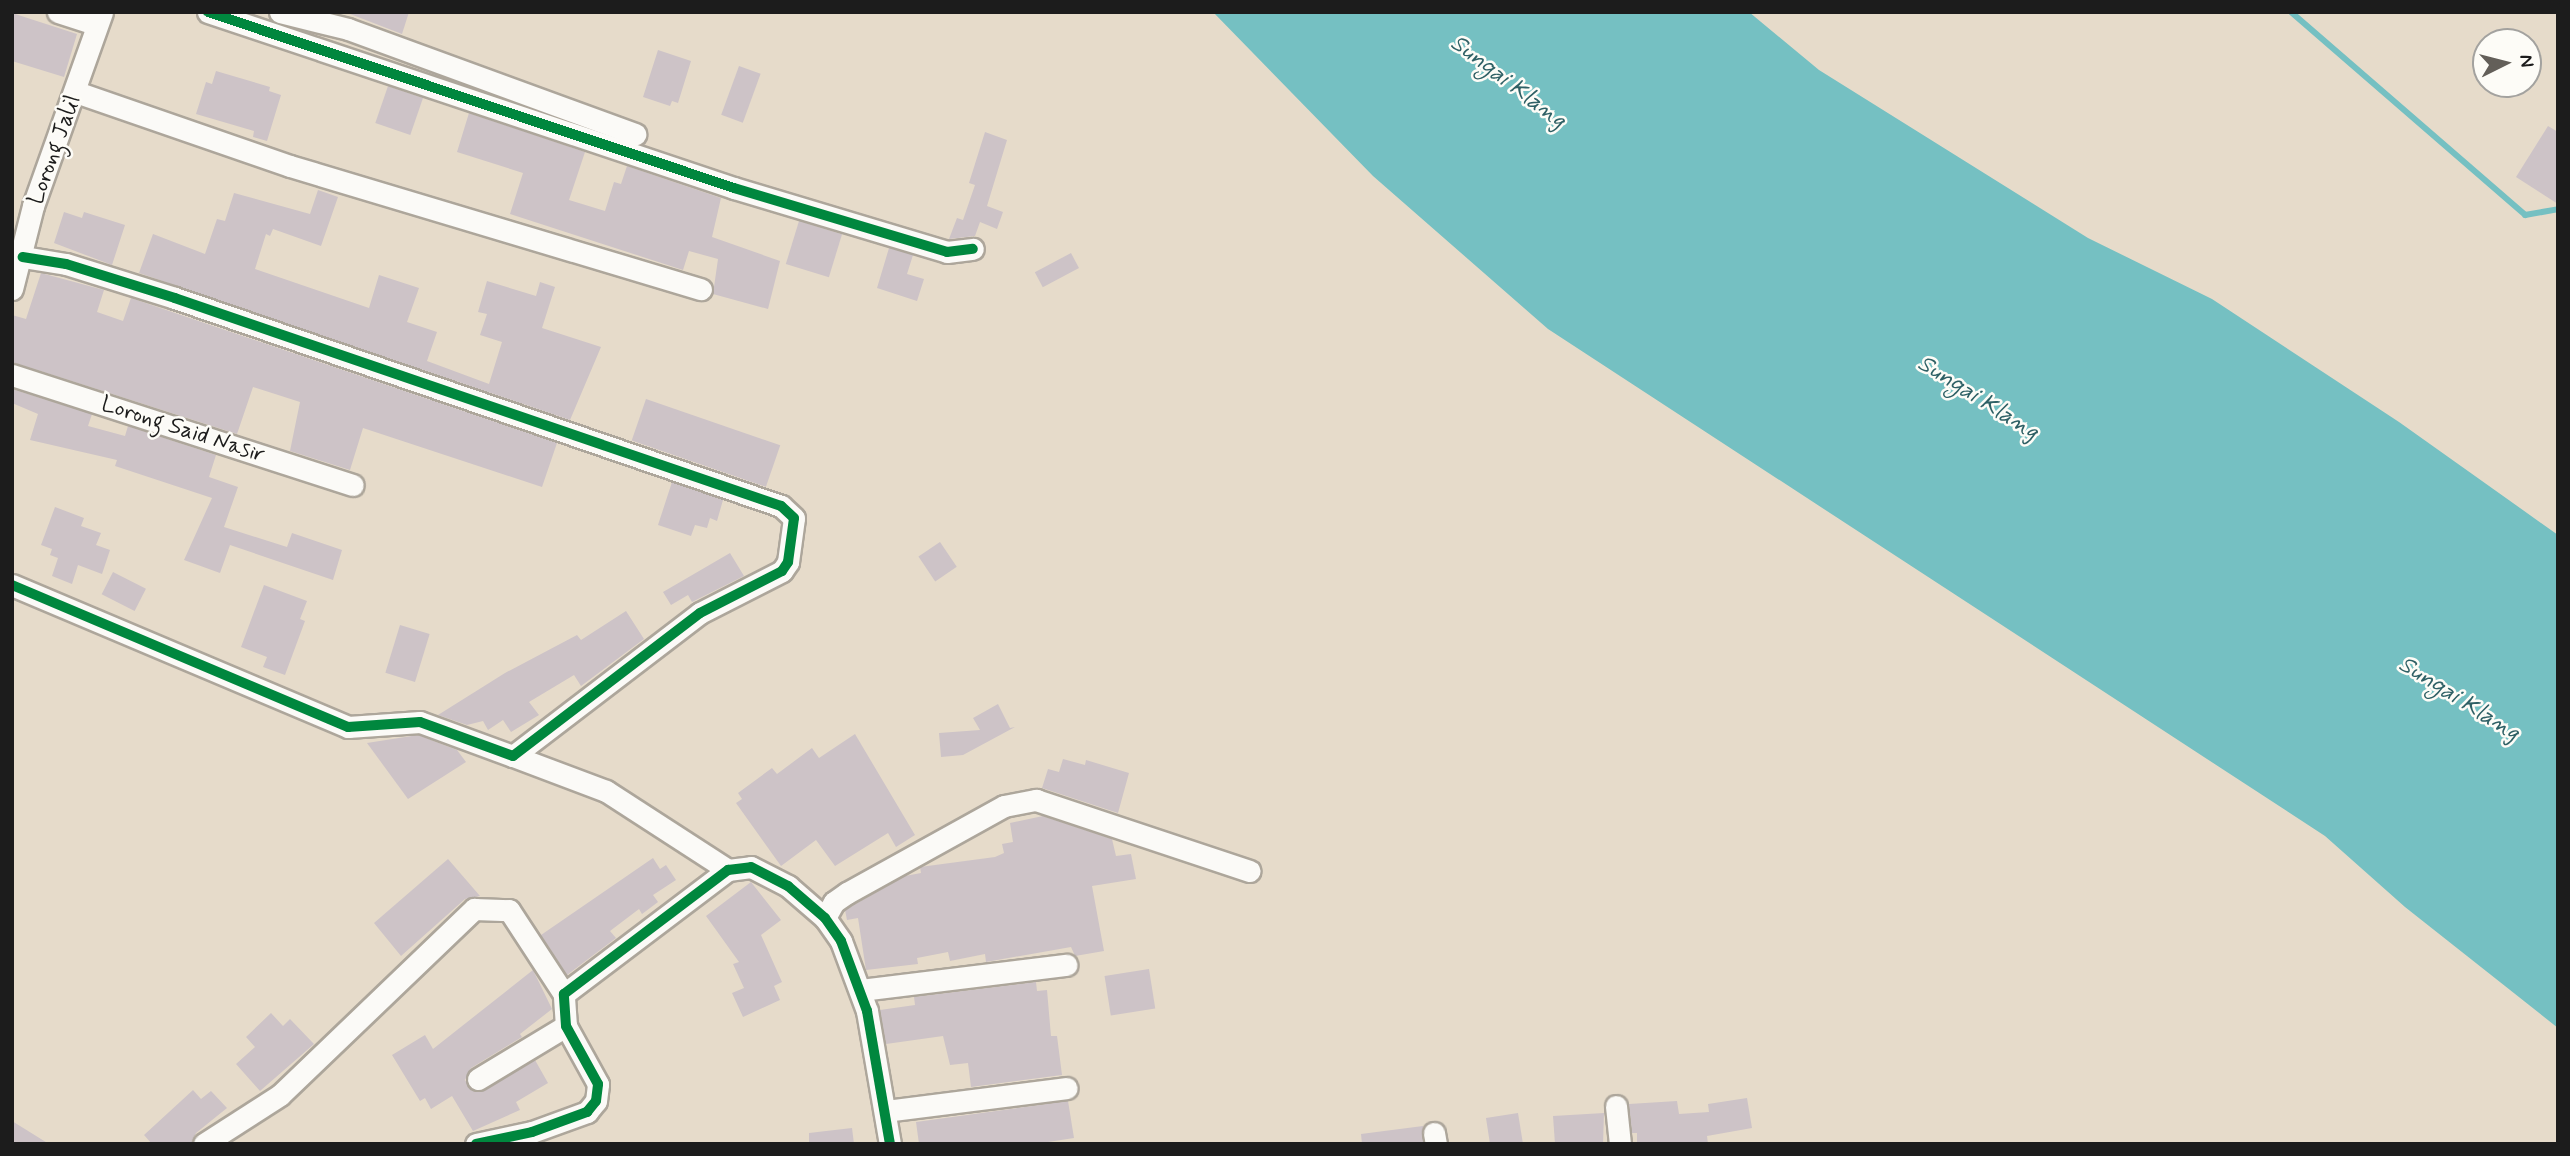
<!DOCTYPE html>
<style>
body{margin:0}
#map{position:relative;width:2570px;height:1156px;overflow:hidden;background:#e6dbca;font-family:Mynerve,sans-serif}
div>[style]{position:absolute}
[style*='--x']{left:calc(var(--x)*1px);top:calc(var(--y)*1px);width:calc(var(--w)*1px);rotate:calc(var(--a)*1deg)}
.water>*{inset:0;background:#75c0c2}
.stream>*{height:6px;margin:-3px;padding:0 3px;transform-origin:3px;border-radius:3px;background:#75c0c2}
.building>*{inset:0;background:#cdc3c7;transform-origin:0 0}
.roads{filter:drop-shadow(2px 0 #ada69b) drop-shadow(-2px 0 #ada69b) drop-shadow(0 2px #ada69b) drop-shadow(0 -2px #ada69b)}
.minor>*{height:21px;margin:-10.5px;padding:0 10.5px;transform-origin:10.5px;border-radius:10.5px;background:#fbfaf7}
.cycleway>*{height:10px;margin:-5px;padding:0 5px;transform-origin:5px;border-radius:5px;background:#00873e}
span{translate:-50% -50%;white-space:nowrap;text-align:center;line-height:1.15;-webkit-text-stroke:5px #fdfcf7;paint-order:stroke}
.street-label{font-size:23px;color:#1c1c1c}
.water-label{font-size:24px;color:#2e6065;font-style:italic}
.frame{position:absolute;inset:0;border:14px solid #1c1c1c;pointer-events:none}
.north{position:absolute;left:2472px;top:28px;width:70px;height:70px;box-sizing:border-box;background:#fdfcf7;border:2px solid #a3a29f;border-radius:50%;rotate:84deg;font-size:19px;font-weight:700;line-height:28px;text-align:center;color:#1c1c1c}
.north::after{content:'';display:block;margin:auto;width:24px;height:32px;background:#635f59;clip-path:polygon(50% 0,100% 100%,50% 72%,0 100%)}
</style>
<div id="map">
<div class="water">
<div style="clip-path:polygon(1213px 12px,1749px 12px,1819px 70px,2088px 238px,2212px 299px,2399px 422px,2558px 535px,2558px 1028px,2405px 907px,2325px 836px,1548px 329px,1373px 176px)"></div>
</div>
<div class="stream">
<div style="--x:2291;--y:12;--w:310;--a:40.9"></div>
<div style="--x:2525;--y:215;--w:34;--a:-10"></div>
</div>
<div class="building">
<div style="clip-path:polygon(345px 12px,409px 12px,402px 34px)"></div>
<div style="clip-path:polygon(12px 13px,77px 34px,64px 77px,12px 61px)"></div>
<div style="clip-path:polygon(658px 50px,691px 61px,678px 103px,672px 101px,670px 106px,643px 97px)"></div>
<div style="left:739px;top:66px;width:23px;height:52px;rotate:20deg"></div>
<div style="clip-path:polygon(216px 71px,270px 87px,269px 91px,281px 95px,267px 141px,253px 137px,254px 131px,196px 114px,206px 82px,212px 84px)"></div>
<div style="left:388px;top:86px;width:37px;height:39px;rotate:19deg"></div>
<div style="clip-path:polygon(469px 113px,585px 152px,569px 200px,605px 211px,614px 182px,621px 184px,627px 166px,721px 198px,712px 237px,780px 261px,768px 309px,713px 294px,718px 259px,689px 251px,683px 270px,510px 214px,523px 173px,457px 152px)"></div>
<div style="clip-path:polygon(2548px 126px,2558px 132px,2558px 204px,2516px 177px)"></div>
<div style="clip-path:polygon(985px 132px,1007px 140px,987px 206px,1003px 212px,997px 229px,980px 222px,975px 236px,949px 239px,957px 218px,963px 220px,975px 185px,969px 183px)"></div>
<div style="clip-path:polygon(318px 190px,338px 197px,321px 246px,273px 229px,270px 236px,266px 234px,255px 269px,369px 308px,379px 275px,419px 288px,407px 322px,437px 332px,427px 361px,489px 384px,502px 342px,480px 335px,487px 314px,478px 312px,487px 281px,536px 296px,540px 282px,555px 287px,542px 328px,601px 347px,570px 420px,139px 273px,153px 234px,205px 254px,217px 219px,225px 221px,234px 193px,310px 214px)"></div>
<div style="clip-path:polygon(64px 212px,82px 218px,84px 212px,125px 225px,112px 265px,54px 243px)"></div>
<div style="left:799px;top:221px;width:45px;height:45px;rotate:17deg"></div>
<div style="clip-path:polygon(889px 248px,913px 255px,907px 274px,924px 279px,917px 301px,877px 288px)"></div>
<div style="left:1071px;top:253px;width:17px;height:41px;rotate:62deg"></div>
<div style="clip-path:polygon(41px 273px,104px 290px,97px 312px,123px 321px,131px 298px,557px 443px,542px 487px,363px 428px,350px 470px,290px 451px,300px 402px,253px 387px,237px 434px,12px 362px,12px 315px,26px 319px)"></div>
<div style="clip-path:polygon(12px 389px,92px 414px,88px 426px,125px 436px,128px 426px,216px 455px,209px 477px,238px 487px,224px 527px,287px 547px,292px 533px,342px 550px,333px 580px,230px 545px,220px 573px,184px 560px,212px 498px,115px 466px,117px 460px,30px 440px,38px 414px,12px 403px)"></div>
<div style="left:646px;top:399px;width:142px;height:44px;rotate:19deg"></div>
<div style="clip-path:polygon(672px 482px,723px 500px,717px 521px,710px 518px,707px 528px,695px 525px,691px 536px,658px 525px)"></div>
<div style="clip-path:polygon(55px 507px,84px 518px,81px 526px,101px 533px,96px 545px,110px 550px,102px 574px,78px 565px,72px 584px,52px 576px,58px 558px,50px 555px,52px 549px,41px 545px)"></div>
<div style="left:940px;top:542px;width:30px;height:26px;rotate:56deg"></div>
<div style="clip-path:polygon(730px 553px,744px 576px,692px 602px,688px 595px,671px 605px,663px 592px)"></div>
<div style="left:113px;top:572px;width:37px;height:25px;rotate:27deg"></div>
<div style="clip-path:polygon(264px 585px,307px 601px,300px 619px,305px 621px,285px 675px,263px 667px,267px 657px,241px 647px)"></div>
<div style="clip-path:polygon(626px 611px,644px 639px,581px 686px,574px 675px,529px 702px,539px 715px,511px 732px,503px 720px,488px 730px,483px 721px,467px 725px,438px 715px,505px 673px,577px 635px,581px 640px)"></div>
<div style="left:400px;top:625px;width:31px;height:50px;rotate:17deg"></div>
<div style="clip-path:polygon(998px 704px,1010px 728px,1015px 727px,963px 755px,941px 757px,939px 733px,980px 730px,973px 718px)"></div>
<div style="clip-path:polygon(855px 734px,915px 835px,896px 847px,888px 833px,835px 866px,816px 840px,781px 866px,736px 803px,742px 799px,738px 793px,772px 768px,777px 774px,812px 748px,819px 758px)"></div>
<div style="clip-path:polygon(418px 735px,457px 750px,466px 762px,408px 799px,367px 743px)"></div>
<div style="clip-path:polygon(1063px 759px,1085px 765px,1086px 760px,1129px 773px,1118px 813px,1042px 788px,1048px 769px,1059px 772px)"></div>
<div style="clip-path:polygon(1043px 816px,1112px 839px,1116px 856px,1131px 854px,1136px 879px,1092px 886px,1104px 951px,1075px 956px,1071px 947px,986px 962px,985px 954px,950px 961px,948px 952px,917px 958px,918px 964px,866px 970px,858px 918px,847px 920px,845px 910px,905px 876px,921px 873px,920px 867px,995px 857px,1004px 853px,1002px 844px,1013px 842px,1010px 823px)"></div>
<div style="clip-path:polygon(653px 858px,660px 869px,666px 865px,676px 880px,653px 895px,658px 902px,642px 914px,639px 909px,610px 931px,616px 938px,567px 975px,541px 935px)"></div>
<div style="clip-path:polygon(448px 859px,480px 896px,465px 899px,401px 956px,374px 923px)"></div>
<div style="clip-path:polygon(751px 882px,781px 920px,761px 935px,782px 982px,774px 986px,780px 1000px,743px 1017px,732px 993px,744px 988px,733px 964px,739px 962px,706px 916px)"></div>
<div style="left:1149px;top:969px;width:40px;height:45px;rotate:81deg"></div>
<div style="clip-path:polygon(533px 970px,552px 1009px,520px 1034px,522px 1037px,471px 1068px,465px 1080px,471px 1090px,479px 1092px,535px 1060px,548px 1083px,516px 1102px,520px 1110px,473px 1131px,452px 1096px,431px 1109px,425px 1098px,420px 1101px,392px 1055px,425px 1035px,433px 1049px)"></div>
<div style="clip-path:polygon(1036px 982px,1037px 991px,1047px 990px,1051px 1036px,1057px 1036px,1062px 1075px,971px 1087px,968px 1063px,950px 1065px,943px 1036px,886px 1044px,880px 1010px,915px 1005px,914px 997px)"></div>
<div style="clip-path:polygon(271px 1013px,283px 1026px,290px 1019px,314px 1044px,260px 1091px,236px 1064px,255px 1047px,246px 1037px)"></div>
<div style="clip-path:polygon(193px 1090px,201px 1099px,211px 1091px,227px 1108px,196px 1133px,191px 1144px,152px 1144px,144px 1135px)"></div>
<div style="clip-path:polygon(1747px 1098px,1752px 1128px,1707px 1136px,1708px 1144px,1637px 1144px,1637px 1133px,1632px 1133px,1629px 1104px,1677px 1101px,1679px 1114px,1709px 1112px,1708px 1104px)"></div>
<div style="clip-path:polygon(1068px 1101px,1074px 1138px,1035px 1144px,919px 1144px,916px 1122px)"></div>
<div style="clip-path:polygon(1518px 1113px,1523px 1144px,1490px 1144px,1486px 1118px)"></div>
<div style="clip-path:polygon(1604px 1113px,1603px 1144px,1555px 1144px,1553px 1116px)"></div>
<div style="clip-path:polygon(12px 1121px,49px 1144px,12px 1144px)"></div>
<div style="clip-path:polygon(1423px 1126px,1423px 1144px,1362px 1144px,1361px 1134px)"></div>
<div style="clip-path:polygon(852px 1128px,854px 1144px,809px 1144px,809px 1133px)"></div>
</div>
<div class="roads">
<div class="minor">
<div style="--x:58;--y:12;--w:40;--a:18"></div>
<div style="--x:208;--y:12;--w:555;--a:18.5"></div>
<div style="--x:734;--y:188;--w:222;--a:16.7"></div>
<div style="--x:947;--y:252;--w:26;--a:-7"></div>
<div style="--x:280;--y:12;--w:70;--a:14"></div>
<div style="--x:348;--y:29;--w:306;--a:20.1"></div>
<div style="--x:76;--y:92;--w:226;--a:19.1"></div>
<div style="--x:290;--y:166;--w:429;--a:16.7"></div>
<div style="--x:12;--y:289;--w:86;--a:-75.8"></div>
<div style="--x:33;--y:206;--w:206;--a:-70.4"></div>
<div style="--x:12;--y:375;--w:358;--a:17.9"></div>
<div style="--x:12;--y:585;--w:365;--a:22.9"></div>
<div style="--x:348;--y:727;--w:72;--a:-4"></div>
<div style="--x:420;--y:722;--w:99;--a:20.1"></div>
<div style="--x:513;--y:756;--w:235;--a:-37.4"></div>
<div style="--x:700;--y:613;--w:92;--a:-27.1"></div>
<div style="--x:782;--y:571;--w:11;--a:-56"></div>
<div style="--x:788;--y:562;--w:44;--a:-82.2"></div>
<div style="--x:794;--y:518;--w:18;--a:-137"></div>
<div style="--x:781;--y:506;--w:641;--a:-161.06"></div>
<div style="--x:175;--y:298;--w:114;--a:-162.7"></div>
<div style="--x:66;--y:264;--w:44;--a:-170.8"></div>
<div style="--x:513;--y:756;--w:99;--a:20.6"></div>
<div style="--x:606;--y:791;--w:145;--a:32.9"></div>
<div style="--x:825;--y:918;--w:18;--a:-61"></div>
<div style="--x:834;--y:902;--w:16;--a:-35"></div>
<div style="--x:847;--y:893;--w:179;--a:-29"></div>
<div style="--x:1004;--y:806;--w:33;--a:-11"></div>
<div style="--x:1036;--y:800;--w:225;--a:18.4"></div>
<div style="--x:861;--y:990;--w:207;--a:-7"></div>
<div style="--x:478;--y:1079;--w:103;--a:-31.1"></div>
<div style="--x:1616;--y:1106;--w:38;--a:84"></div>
<div style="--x:885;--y:1111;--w:183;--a:-7.2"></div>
<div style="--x:1434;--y:1133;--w:11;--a:80"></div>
<div style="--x:204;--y:1144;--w:90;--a:-32.8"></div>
<div style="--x:280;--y:1095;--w:269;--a:-43.8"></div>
<div style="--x:474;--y:909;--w:35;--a:2"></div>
<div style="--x:509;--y:910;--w:100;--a:56.8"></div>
<div style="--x:476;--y:1144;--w:57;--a:-12.1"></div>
<div style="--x:532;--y:1132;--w:59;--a:-20"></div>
<div style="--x:587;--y:1112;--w:14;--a:-51"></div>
<div style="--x:596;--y:1101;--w:17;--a:-83"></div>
<div style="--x:598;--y:1084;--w:66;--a:-118.9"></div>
<div style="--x:566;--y:1026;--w:32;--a:-94"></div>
<div style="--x:564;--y:994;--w:206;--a:-37.1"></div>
<div style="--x:728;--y:870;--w:23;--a:-7"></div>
<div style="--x:751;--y:867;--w:42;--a:27.2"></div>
<div style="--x:788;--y:886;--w:49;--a:40.9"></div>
<div style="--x:825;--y:918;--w:28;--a:55"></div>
<div style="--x:841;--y:941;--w:75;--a:69.6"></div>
<div style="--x:867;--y:1011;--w:135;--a:80.2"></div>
</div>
</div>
<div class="cycleway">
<div style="--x:208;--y:12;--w:555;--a:18.5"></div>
<div style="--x:734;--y:188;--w:222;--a:16.7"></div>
<div style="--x:947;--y:252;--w:26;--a:-7"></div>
<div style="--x:12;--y:585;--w:365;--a:22.9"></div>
<div style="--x:348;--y:727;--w:72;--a:-4"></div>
<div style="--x:420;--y:722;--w:99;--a:20.1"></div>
<div style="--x:513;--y:756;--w:235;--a:-37.4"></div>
<div style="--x:700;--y:613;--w:92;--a:-27.1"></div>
<div style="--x:782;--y:571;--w:11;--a:-56"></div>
<div style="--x:788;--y:562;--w:44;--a:-82.2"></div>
<div style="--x:794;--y:518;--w:18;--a:-137"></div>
<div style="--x:781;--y:506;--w:641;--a:-161.06"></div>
<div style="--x:175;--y:298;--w:114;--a:-162.7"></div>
<div style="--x:66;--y:264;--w:44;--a:-170.8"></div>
<div style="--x:476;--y:1144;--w:57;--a:-12.1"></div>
<div style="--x:532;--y:1132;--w:59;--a:-20"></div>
<div style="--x:587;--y:1112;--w:14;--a:-51"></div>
<div style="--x:596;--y:1101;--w:17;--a:-83"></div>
<div style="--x:598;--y:1084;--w:66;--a:-118.9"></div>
<div style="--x:566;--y:1026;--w:32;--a:-94"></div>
<div style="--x:564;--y:994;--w:206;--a:-37.1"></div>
<div style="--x:728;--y:870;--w:23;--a:-7"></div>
<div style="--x:751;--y:867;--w:42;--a:27.2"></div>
<div style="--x:788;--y:886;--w:49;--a:40.9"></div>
<div style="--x:825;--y:918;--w:28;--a:55"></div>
<div style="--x:841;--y:941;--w:75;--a:69.6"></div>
<div style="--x:867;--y:1011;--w:135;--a:80.2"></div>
</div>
<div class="street-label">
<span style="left:55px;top:150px;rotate:-70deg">Lorong Jalil</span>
<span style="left:183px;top:430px;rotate:18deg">Lorong Said Nasir</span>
</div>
<div class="water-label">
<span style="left:1508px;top:82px;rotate:37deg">Sungai Klang</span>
<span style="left:1978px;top:398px;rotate:32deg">Sungai Klang</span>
<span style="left:2459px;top:699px;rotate:32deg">Sungai Klang</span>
</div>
<div class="frame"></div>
<div class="north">N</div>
</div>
